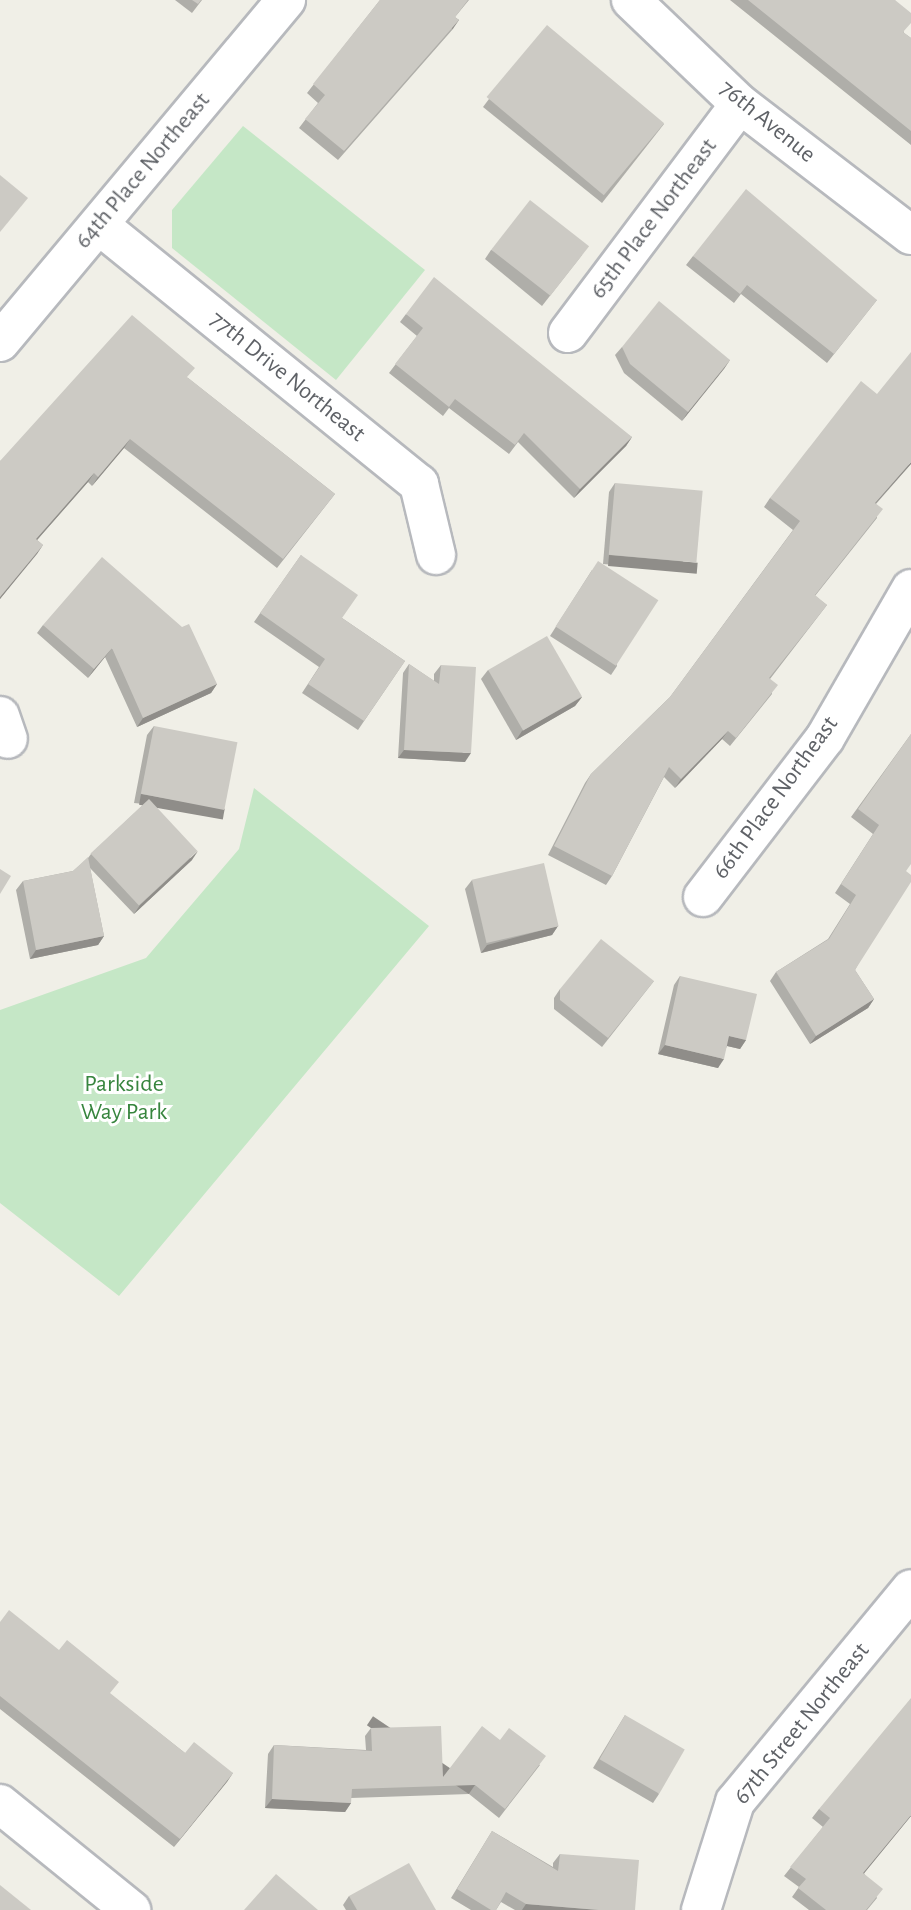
<!DOCTYPE html>
<style>
body{margin:0}
#map{position:relative;width:911px;height:1910px;overflow:hidden;background:#f0efe7;font-family:"Alegreya Sans",sans-serif}
div>[style]{position:absolute}
[style*='--x']{left:calc(var(--x)*1px);top:calc(var(--y)*1px);width:calc(var(--w)*1px);rotate:calc(var(--a)*1deg)}
.green>*{inset:0;background:#c5e7c6}
.roads{filter:drop-shadow(2px 0 #b7b9bd) drop-shadow(-2px 0 #b7b9bd) drop-shadow(0 2px #b7b9bd) drop-shadow(0 -2px #b7b9bd)}
.minor>*{height:38px;margin:-19px;padding:0 19px;transform-origin:19px;border-radius:19px;background:#fff}
.wall>*{inset:0;background:#afaea9}
.shaded-wall>*{inset:0;background:#8f8d89;transform-origin:0 0}
.building>*{inset:0;background:#cccac4;transform-origin:0 0}
span{translate:-50% -50%;white-space:nowrap;text-align:center;line-height:1.15;-webkit-text-stroke:6px #fff;paint-order:stroke}
.street-label{font-size:24px;color:#5f6267}
.park-label{font-size:24px;color:#37853e}
</style>
<div id="map">
<div class="green">
<div style="clip-path:polygon(243px 126px,425px 270px,336px 380px,172px 248px,172px 210px)"></div>
<div style="clip-path:polygon(254px 788px,429px 926px,119px 1296px,0 1203px,0 1010px,146px 958px,239px 849px)"></div>
</div>
<div class="roads">
<div class="minor">
<div style="--x:631;--y:0;--w:151;--a:43.7"></div>
<div style="--x:740;--y:104;--w:215;--a:37.5"></div>
<div style="--x:99;--y:225;--w:412;--a:39"></div>
<div style="--x:419;--y:484;--w:73;--a:76.5"></div>
<div style="--x:568;--y:333;--w:286;--a:-53.1"></div>
<div style="--x:0;--y:342;--w:446;--a:-50.1"></div>
<div style="--x:0;--y:716;--w:24;--a:71"></div>
<div style="--x:703;--y:897;--w:200;--a:-52.5"></div>
<div style="--x:825;--y:738;--w:172;--a:-60"></div>
<div style="--x:0;--y:1804;--w:169;--a:39"></div>
<div style="--x:701;--y:1910;--w:113;--a:-72.5"></div>
<div style="--x:735;--y:1802;--w:276;--a:-50.4"></div>
</div>
</div>
<div class="wall">
<div style="clip-path:polygon(175px 0,202px 0,192px 13px)"></div>
<div style="clip-path:polygon(380px 0,469px 0,455px 17px,453px 29px,338px 160px,299px 128px,318px 103px,307px 93px)"></div>
<div style="clip-path:polygon(730px 0,895px 0,904px 33px,911px 38px,911px 145px)"></div>
<div style="clip-path:polygon(489px 99px,664px 124px,602px 203px,483px 107px)"></div>
<div style="clip-path:polygon(491px 250px,582px 255px,542px 306px,485px 259px)"></div>
<div style="clip-path:polygon(693px 256px,877px 300px,827px 363px,741px 294px,734px 303px,686px 265px)"></div>
<div style="clip-path:polygon(406px 314px,632px 437px,626px 446px,574px 498px,518px 442px,509px 454px,449px 408px,443px 416px,389px 373px,417px 336px,400px 322px)"></div>
<div style="clip-path:polygon(622px 347px,730px 360px,682px 421px,624px 373px,615px 355px)"></div>
<div style="clip-path:polygon(188px 378px,335px 494px,277px 568px,124px 448px,92px 486px,88px 482px,37px 540px,43px 545px,0 599px,0 461px)"></div>
<div style="clip-path:polygon(911px 464px,876px 504px,877px 518px,815px 596px,827px 605px,770px 679px,772px 694px,730px 746px,722px 739px,675px 788px,664px 777px,612px 876px,606px 885px,548px 855px,585px 783px,591px 774px,670px 697px,793px 530px,764px 507px,770px 498px)"></div>
<div style="clip-path:polygon(615px 483px,692px 572px,603px 564px,609px 492px)"></div>
<div style="clip-path:polygon(301px 555px,342px 618px,405px 661px,358px 730px,302px 693px,319px 667px,254px 622px)"></div>
<div style="clip-path:polygon(592px 570px,617px 666px,611px 675px,550px 636px)"></div>
<div style="clip-path:polygon(43px 625px,217px 684px,211px 693px,137px 727px,105px 657px,88px 678px,37px 633px)"></div>
<div style="clip-path:polygon(409px 664px,434px 681px,434px 674px,441px 665px,465px 762px,398px 758px,403px 673px)"></div>
<div style="clip-path:polygon(488px 670px,582px 697px,575px 706px,516px 740px,481px 679px)"></div>
<div style="clip-path:polygon(154px 726px,219px 818px,156px 807px,192px 860px,134px 914px,90px 868px,104px 936px,98px 945px,30px 959px,16px 890px,23px 881px,73px 871px,88px 858px,91px 854px,144px 804px,134px 803px,147px 735px)"></div>
<div style="clip-path:polygon(911px 734px,906px 872px,855px 970px,874px 999px,868px 1008px,810px 1044px,770px 981px,776px 972px,828px 939px,850px 904px,835px 893px,873px 834px,851px 817px)"></div>
<div style="clip-path:polygon(472px 880px,558px 926px,552px 935px,481px 953px,465px 889px)"></div>
<div style="clip-path:polygon(680px 976px,746px 1040px,740px 1049px,727px 1046px,718px 1068px,658px 1054px,674px 985px)"></div>
<div style="clip-path:polygon(654px 981px,602px 1047px,554px 1009px,554px 998px,560px 989px)"></div>
<div style="clip-path:polygon(0 1622px,110px 1694px,185px 1753px,233px 1773px,174px 1847px,0 1709px)"></div>
<div style="clip-path:polygon(625px 1715px,659px 1794px,653px 1803px,593px 1768px)"></div>
<div style="clip-path:polygon(371px 1728px,443px 1777px,500px 1740px,540px 1765px,499px 1818px,469px 1794px,351px 1798px,351px 1803px,345px 1812px,265px 1808px,268px 1754px,274px 1745px,366px 1750px,365px 1736px)"></div>
<div style="clip-path:polygon(819px 1809px,911px 1816px,864px 1873px,877px 1898px,867px 1910px,809px 1910px,792px 1897px,799px 1887px,784px 1876px,823px 1827px,812px 1818px)"></div>
<div style="clip-path:polygon(492px 1831px,553px 1867px,553px 1863px,560px 1854px,635px 1910px,515px 1910px,501px 1902px,496px 1910px,471px 1910px,451px 1898px)"></div>
<div style="clip-path:polygon(349px 1896px,436px 1910px,346px 1910px,343px 1905px)"></div>
</div>
<div class="shaded-wall">
<div style="left:459px;top:20px;width:11px;height:174px;rotate:124deg"></div>
<div style="clip-path:polygon(730px 360px,724px 369px,682px 421px,688px 412px)"></div>
<div style="clip-path:polygon(632px 437px,626px 446px,574px 498px,580px 489px)"></div>
<div style="clip-path:polygon(130px 439px,124px 448px,92px 486px,98px 477px)"></div>
<div style="clip-path:polygon(911px 462px,911px 464px,868px 512px,875px 503px)"></div>
<div style="clip-path:polygon(94px 473px,88px 482px,30px 548px,36px 539px)"></div>
<div style="clip-path:polygon(43px 545px,37px 554px,0 599px,0 597px)"></div>
<div style="left:609px;top:555px;width:89px;height:11px;rotate:5deg"></div>
<div style="clip-path:polygon(112px 648px,105px 657px,88px 678px,94px 669px)"></div>
<div style="clip-path:polygon(217px 684px,211px 693px,137px 727px,143px 718px)"></div>
<div style="clip-path:polygon(582px 697px,575px 706px,516px 740px,522px 731px)"></div>
<div style="clip-path:polygon(728px 731px,722px 739px,675px 788px,681px 779px)"></div>
<div style="clip-path:polygon(404px 750px,471px 753px,465px 762px,398px 758px)"></div>
<div style="left:141px;top:794px;width:85px;height:11px;rotate:10deg"></div>
<div style="clip-path:polygon(198px 851px,192px 860px,134px 914px,140px 905px)"></div>
<div style="clip-path:polygon(558px 926px,552px 935px,481px 953px,487px 945px)"></div>
<div style="clip-path:polygon(104px 936px,98px 945px,30px 959px,36px 950px)"></div>
<div style="clip-path:polygon(874px 999px,868px 1008px,810px 1044px,816px 1036px)"></div>
<div style="clip-path:polygon(729px 1036px,746px 1040px,740px 1049px,723px 1045px)"></div>
<div style="clip-path:polygon(665px 1045px,724px 1059px,718px 1068px,658px 1054px)"></div>
<div style="clip-path:polygon(233px 1773px,227px 1782px,174px 1847px,180px 1839px)"></div>
<div style="left:475px;top:1785px;width:11px;height:123px;rotate:124deg"></div>
<div style="clip-path:polygon(272px 1799px,351px 1803px,345px 1812px,265px 1808px)"></div>
<div style="clip-path:polygon(911px 1815px,911px 1816px,857px 1882px,863px 1873px)"></div>
<div style="clip-path:polygon(526px 1904px,599px 1910px,522px 1910px)"></div>
</div>
<div class="building">
<div style="clip-path:polygon(192px 0,201px 0,198px 4px)"></div>
<div style="clip-path:polygon(380px 0,468px 0,455px 17px,459px 20px,344px 151px,305px 119px,325px 95px,313px 84px)"></div>
<div style="clip-path:polygon(748px 0,895px 0,911px 13px,911px 23px,903px 32px,911px 38px,911px 131px)"></div>
<div style="left:547px;top:25px;width:153px;height:94px;rotate:40deg"></div>
<div style="clip-path:polygon(0 175px,28px 198px,0 232px)"></div>
<div style="clip-path:polygon(746px 189px,877px 300px,834px 354px,747px 285px,740px 294px,693px 256px)"></div>
<div style="left:530px;top:200px;width:75px;height:63px;rotate:38deg"></div>
<div style="clip-path:polygon(434px 277px,632px 437px,580px 489px,524px 433px,515px 445px,455px 399px,449px 407px,395px 364px,423px 328px,406px 314px)"></div>
<div style="clip-path:polygon(659px 301px,730px 360px,688px 412px,630px 364px,622px 347px)"></div>
<div style="clip-path:polygon(132px 315px,195px 368px,187px 377px,335px 494px,283px 559px,130px 439px,98px 477px,94px 473px,36px 539px,43px 545px,0 597px,0 461px)"></div>
<div style="clip-path:polygon(911px 352px,911px 462px,875px 503px,883px 509px,815px 595px,827px 605px,769px 678px,778px 685px,736px 738px,728px 731px,681px 779px,669px 767px,612px 876px,554px 846px,591px 774px,670px 697px,800px 521px,770px 498px,861px 381px,877px 394px)"></div>
<div style="left:615px;top:483px;width:88px;height:72px;rotate:5deg"></div>
<div style="clip-path:polygon(301px 555px,358px 595px,342px 618px,405px 661px,364px 721px,308px 684px,325px 659px,260px 613px)"></div>
<div style="clip-path:polygon(102px 557px,182px 627px,189px 624px,217px 684px,143px 718px,112px 648px,94px 669px,43px 625px)"></div>
<div style="left:598px;top:561px;width:72px;height:78px;rotate:33deg"></div>
<div style="left:547px;top:636px;width:70px;height:68px;rotate:60deg"></div>
<div style="clip-path:polygon(409px 664px,439px 684px,441px 665px,476px 667px,471px 753px,404px 750px)"></div>
<div style="left:154px;top:726px;width:85px;height:69px;rotate:11deg"></div>
<div style="clip-path:polygon(911px 734px,911px 864px,906px 871px,911px 875px,911px 882px,855px 970px,874px 999px,816px 1036px,776px 972px,829px 939px,856px 895px,841px 884px,879px 825px,858px 809px)"></div>
<div style="left:149px;top:799px;width:71px;height:80px;rotate:47deg"></div>
<div style="clip-path:polygon(88px 857px,104px 936px,36px 950px,23px 881px,73px 871px)"></div>
<div style="left:544px;top:863px;width:65px;height:74px;rotate:77deg"></div>
<div style="clip-path:polygon(0 869px,11px 876px,0 894px)"></div>
<div style="clip-path:polygon(601px 939px,654px 981px,608px 1038px,560px 1000px,560px 989px)"></div>
<div style="clip-path:polygon(680px 976px,757px 994px,746px 1040px,729px 1036px,724px 1059px,665px 1045px)"></div>
<div style="clip-path:polygon(9px 1610px,59px 1650px,67px 1640px,119px 1682px,110px 1693px,185px 1753px,194px 1742px,233px 1773px,180px 1839px,0 1696px,0 1622px)"></div>
<div style="clip-path:polygon(911px 1698px,911px 1815px,863px 1873px,883px 1889px,866px 1910px,826px 1910px,798px 1888px,806px 1879px,790px 1867px,830px 1818px,819px 1809px)"></div>
<div style="left:625px;top:1715px;width:69px;height:51px;rotate:30deg"></div>
<div style="clip-path:polygon(441px 1726px,443px 1777px,482px 1726px,500px 1740px,509px 1728px,546px 1756px,505px 1809px,475px 1785px,352px 1789px,351px 1803px,272px 1799px,274px 1745px,372px 1751px,371px 1728px)"></div>
<div style="clip-path:polygon(492px 1831px,558px 1871px,560px 1854px,639px 1860px,635px 1910px,599px 1910px,526px 1904px,506px 1892px,496px 1910px,491px 1910px,457px 1889px)"></div>
<div style="clip-path:polygon(409px 1863px,436px 1910px,357px 1910px,349px 1896px)"></div>
<div style="clip-path:polygon(276px 1874px,318px 1910px,244px 1910px)"></div>
<div style="clip-path:polygon(0 1885px,31px 1910px,0 1910px)"></div>
</div>
<div class="street-label">
<span style="left:767px;top:122px;rotate:39deg">76th Avenue</span>
<span style="left:143px;top:171px;rotate:-50deg">64th Place Northeast</span>
<span style="left:654px;top:219px;rotate:-53deg">65th Place Northeast</span>
<span style="left:287px;top:377px;rotate:39deg">77th Drive Northeast</span>
<span style="left:776px;top:798px;rotate:-54deg">66th Place Northeast</span>
<span style="left:802px;top:1724px;rotate:-51deg">67th Street Northeast</span>
</div>
<div class="park-label">
<span style="left:124px;top:1099px">Parkside<br>Way Park</span>
</div>
</div>
